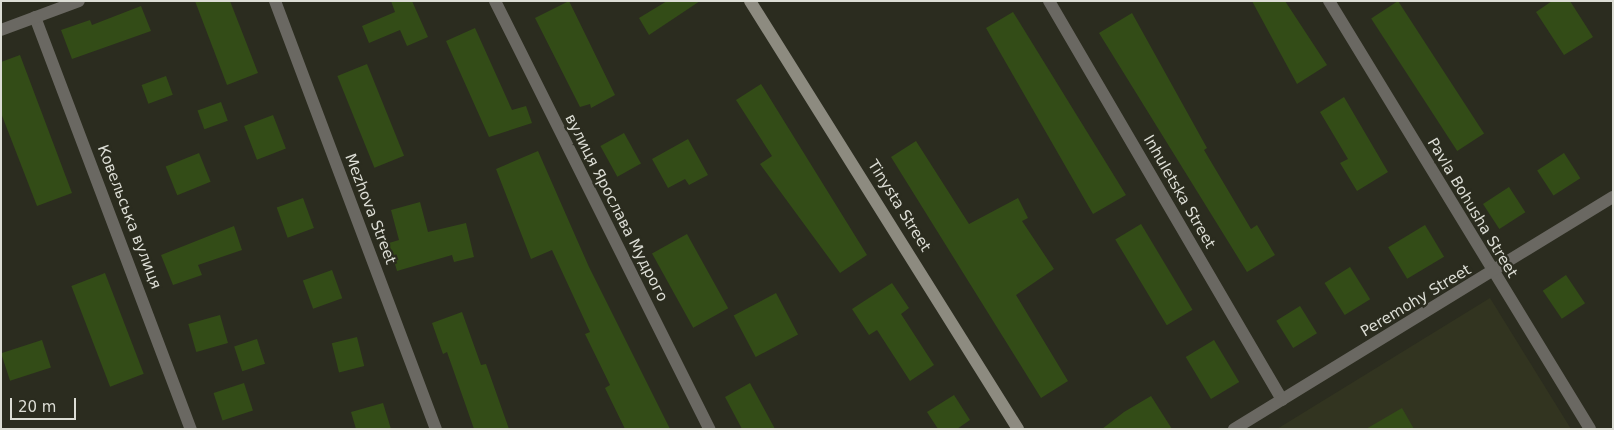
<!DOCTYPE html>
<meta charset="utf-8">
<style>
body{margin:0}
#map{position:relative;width:1614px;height:430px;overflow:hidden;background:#2b2c1f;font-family:"DejaVu Sans",sans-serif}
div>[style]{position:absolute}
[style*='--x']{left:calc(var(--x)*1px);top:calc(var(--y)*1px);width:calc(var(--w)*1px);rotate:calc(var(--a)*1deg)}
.built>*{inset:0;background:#323420}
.building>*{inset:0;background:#334c17;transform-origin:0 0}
.street>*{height:12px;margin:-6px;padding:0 6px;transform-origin:6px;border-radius:6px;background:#6a6862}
.secondary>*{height:12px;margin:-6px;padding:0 6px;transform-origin:6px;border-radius:6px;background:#8d8b80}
span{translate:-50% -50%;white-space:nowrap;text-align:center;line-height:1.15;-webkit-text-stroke:4.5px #2b2c1f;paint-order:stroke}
.street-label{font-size:15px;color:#dcddd5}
.frame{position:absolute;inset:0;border:2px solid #dcddd5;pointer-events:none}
.scale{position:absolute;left:10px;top:398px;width:66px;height:22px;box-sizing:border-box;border:2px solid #dcddd5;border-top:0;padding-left:6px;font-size:15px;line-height:18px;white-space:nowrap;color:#dcddd5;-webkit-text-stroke:4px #2b2c1f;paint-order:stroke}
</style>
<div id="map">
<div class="built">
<div style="clip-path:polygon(1490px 298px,1571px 429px,1277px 429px)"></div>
</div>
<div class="building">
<div style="clip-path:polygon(195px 1px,230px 1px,258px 73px,227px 85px)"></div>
<div style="clip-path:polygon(391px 1px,412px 1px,428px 37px,407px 46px,400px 30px,369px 43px,362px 26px,395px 12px)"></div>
<div style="clip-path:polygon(569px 1px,615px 95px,591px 108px,590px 104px,580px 107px,535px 18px)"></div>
<div style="clip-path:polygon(667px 1px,700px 1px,649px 35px,639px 18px)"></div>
<div style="clip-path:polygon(1252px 1px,1285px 1px,1327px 65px,1297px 84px)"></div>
<div style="left:1398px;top:1px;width:158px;height:32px;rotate:57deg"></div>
<div style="clip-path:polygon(1552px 1px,1570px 1px,1593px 37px,1564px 55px,1536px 12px)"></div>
<div style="clip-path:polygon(141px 6px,151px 31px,72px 59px,61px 30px,90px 20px,92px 25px)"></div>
<div style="clip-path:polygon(1013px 12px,1126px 195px,1093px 214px,986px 28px)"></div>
<div style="clip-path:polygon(1132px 13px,1207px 148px,1204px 150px,1251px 229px,1257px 225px,1275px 255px,1247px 272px,1099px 33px)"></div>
<div style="clip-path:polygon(475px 28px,512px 110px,526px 106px,532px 123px,489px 137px,446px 41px)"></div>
<div style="clip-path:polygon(20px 55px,72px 193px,37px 206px,1px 113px,1px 62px)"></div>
<div style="left:367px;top:64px;width:99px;height:32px;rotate:68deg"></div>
<div style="left:166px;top:76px;width:20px;height:26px;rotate:70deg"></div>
<div style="clip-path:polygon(761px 84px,867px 255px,840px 273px,760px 164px,772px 156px,736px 100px)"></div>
<div style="clip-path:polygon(1344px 97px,1388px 172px,1357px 191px,1340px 163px,1348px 159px,1320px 112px)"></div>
<div style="left:221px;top:102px;width:20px;height:25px;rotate:70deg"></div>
<div style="left:273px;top:115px;width:36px;height:31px;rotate:69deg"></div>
<div style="left:624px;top:133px;width:35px;height:27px;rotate:61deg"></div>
<div style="clip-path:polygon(688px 139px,708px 175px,689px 185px,685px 179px,668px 188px,652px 159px)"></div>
<div style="clip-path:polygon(916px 141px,969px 224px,1018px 198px,1028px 218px,1022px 221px,1054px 269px,1016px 295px,1068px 381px,1041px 398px,891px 157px)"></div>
<div style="clip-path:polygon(538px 151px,589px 267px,670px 429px,625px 429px,605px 388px,610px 385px,585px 334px,590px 332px,552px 250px,531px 259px,496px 169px)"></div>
<div style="left:199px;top:153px;width:31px;height:36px;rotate:68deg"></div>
<div style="left:1564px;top:153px;width:30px;height:32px;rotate:57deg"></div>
<div style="left:1509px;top:187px;width:30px;height:31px;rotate:57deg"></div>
<div style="left:303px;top:198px;width:32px;height:28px;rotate:70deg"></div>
<div style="clip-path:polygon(420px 202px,428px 232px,466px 223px,474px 257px,454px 262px,452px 255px,397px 271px,389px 243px,399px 240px,391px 210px)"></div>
<div style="left:1141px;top:224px;width:100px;height:30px;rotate:59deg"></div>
<div style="left:1425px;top:225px;width:37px;height:43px;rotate:59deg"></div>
<div style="clip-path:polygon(234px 226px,242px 250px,198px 265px,202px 275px,173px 285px,161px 255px)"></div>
<div style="left:687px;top:234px;width:85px;height:40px;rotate:61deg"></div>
<div style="left:1350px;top:267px;width:38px;height:30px;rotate:58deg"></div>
<div style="left:332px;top:270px;width:30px;height:31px;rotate:70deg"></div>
<div style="left:105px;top:273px;width:108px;height:36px;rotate:69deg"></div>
<div style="left:1566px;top:275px;width:34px;height:28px;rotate:56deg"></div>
<div style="clip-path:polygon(892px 283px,909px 308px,901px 314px,934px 365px,910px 381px,877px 330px,869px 335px,852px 309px)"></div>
<div style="left:776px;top:293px;width:47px;height:48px;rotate:62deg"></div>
<div style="left:1300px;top:306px;width:32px;height:28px;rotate:58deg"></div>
<div style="clip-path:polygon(462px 312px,481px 365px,486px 364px,509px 429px,474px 429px,447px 352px,443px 354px,432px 323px)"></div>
<div style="left:220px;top:315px;width:29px;height:33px;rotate:74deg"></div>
<div style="left:357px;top:337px;width:30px;height:26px;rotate:76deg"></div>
<div style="left:257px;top:339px;width:26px;height:24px;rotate:72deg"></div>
<div style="left:42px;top:340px;width:29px;height:43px;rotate:72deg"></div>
<div style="left:1214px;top:340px;width:49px;height:33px;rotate:59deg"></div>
<div style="left:244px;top:383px;width:29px;height:32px;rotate:72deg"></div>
<div style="clip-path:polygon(750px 383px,775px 429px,742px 429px,725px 397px)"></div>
<div style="clip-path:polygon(954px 395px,970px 420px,957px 429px,938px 429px,927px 412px)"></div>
<div style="clip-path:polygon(1151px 396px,1172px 429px,1102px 429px,1124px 412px)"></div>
<div style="clip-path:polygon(383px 403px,391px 429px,356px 429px,351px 412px)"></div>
<div style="clip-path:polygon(1402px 408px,1414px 429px,1366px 429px)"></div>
</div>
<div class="street">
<div style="--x:275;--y:1;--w:457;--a:69.4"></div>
<div style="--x:495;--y:1;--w:479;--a:63.4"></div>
<div style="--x:1049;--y:1;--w:462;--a:59.7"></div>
<div style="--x:1329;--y:1;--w:501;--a:58.62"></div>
<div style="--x:35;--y:17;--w:441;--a:69.3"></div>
<div style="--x:1;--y:30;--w:83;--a:-20.4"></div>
<div style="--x:1234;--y:429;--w:444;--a:-31.5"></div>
</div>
<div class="secondary">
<div style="--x:750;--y:1;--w:505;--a:57.95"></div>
</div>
<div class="street-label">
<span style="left:1179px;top:192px;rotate:60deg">Inhuletska Street</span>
<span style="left:899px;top:206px;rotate:58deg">Tinysta Street</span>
<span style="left:616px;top:208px;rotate:63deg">вулиця Ярослава Мудрого</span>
<span style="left:1472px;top:208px;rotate:59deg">Pavla Bohusha Street</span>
<span style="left:370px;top:209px;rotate:69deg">Mezhova Street</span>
<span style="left:129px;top:217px;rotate:69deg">Ковельська вулиця</span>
<span style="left:1416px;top:301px;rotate:-31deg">Peremohy Street</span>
</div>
<div class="frame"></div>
<div class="scale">20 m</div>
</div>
